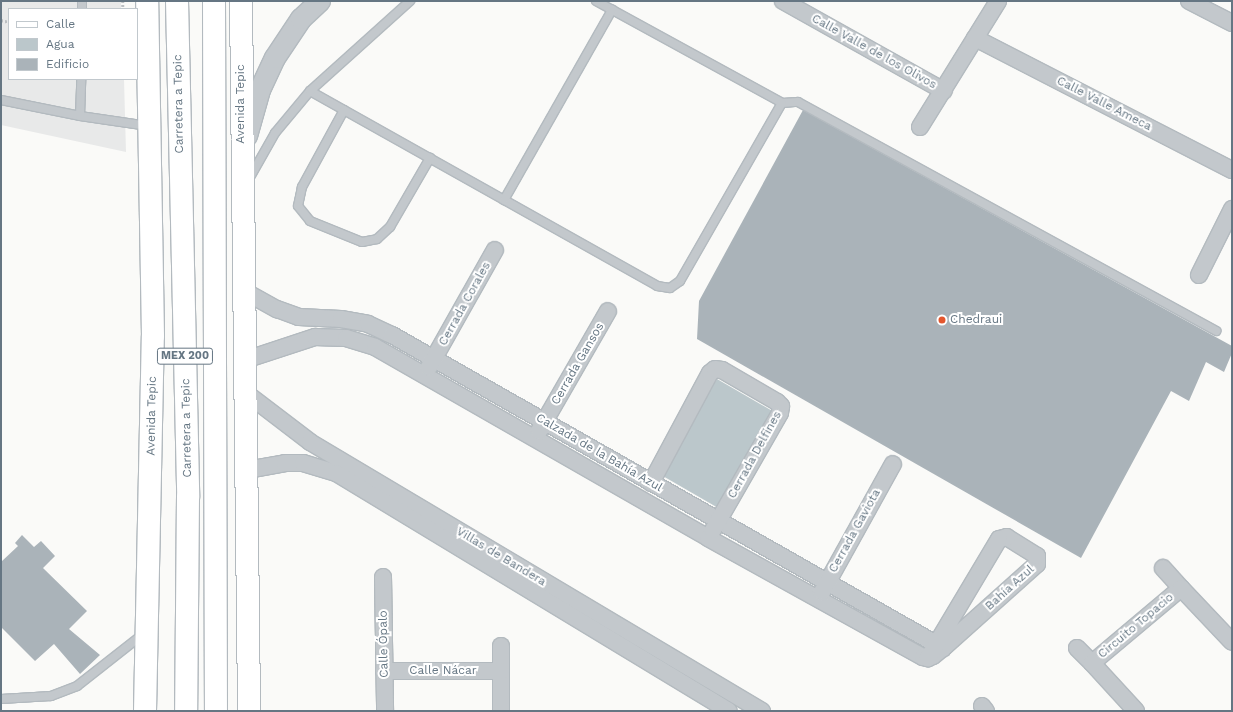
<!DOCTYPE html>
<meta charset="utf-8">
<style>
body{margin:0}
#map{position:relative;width:1233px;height:712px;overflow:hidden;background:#fafaf8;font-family:"Work Sans",sans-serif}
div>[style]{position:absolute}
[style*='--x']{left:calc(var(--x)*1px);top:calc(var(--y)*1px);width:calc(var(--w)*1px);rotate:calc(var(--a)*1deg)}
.built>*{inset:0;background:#e8e9e9}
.water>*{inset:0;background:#bbc7cb;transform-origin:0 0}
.building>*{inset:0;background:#aab3b9}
.path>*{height:2.5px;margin-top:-1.25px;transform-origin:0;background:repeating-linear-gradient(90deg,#bbbfc2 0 2px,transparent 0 4px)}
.roads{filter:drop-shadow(1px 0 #b3babf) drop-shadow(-1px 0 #b3babf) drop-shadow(0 1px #b3babf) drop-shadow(0 -1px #b3babf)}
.service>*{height:8px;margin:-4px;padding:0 4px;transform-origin:4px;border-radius:4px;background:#c3c8cc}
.minor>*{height:16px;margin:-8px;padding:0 8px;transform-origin:8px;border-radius:8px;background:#c3c8cc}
.tertiary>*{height:20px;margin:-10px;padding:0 10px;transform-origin:10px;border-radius:10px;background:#c3c8cc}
.secondary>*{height:22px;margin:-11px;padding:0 11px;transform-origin:11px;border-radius:11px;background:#fff}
.trunk>*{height:22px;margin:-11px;padding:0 11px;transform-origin:11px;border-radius:11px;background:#fff}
.dots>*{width:11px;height:11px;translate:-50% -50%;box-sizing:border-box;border:2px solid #fff;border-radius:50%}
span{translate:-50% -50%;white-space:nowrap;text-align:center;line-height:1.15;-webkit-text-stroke:4px #fff;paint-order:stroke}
.shield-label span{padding:1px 3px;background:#fff;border:1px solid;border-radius:3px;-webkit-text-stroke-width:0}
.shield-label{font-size:11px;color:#657683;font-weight:700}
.street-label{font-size:12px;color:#657683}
.poi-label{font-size:12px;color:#657683}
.left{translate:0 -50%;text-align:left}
.frame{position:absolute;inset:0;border:2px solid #657683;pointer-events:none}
.legend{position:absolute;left:8px;top:8px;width:130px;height:72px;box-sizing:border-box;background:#fff;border:1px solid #c1c8cd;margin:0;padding:5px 7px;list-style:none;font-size:12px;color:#657683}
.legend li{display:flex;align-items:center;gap:8px;height:20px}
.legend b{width:20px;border:1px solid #c1c8cd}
</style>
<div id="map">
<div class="built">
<div style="clip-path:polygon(1px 1px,121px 1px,121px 9px,9px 9px,9px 79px,124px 79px,126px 152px,1px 125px)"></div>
</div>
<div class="water">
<div style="left:717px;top:379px;width:64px;height:111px;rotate:30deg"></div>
</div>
<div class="building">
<div style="clip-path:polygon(803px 110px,1232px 346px,1232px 353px,1224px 372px,1206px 362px,1189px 401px,1171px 391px,1081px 558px,697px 339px,699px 301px)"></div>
<div style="clip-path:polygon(22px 535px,34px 547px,41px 541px,55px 556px,43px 568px,87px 611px,69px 629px,100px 655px,80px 674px,54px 644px,35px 661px,1px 627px,1px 562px,18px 546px,15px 543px)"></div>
</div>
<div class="path">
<div style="--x:123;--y:1;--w:8;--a:90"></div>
<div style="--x:1;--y:20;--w:8;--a:14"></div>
</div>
<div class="roads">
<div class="service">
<div style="--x:596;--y:1;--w:212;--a:28.7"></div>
<div style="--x:782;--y:103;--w:16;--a:-4"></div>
<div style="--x:798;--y:102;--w:477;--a:28.7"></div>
<div style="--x:82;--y:9;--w:8;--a:-90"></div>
<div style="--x:310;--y:91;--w:398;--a:29.3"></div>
<div style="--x:657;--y:286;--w:13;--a:9"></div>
<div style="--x:670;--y:288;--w:12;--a:-35"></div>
<div style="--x:680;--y:281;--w:205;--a:-60.2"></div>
<div style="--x:1;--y:100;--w:81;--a:11.4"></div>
<div style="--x:80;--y:116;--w:69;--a:8.4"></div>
<div style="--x:344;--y:110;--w:88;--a:118.6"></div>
<div style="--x:302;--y:187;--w:19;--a:102"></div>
<div style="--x:298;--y:206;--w:19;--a:51"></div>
<div style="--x:310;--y:221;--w:56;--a:22"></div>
<div style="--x:362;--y:242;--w:15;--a:-11"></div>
<div style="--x:377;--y:239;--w:18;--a:-43"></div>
<div style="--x:390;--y:227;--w:80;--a:-59.9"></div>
<div style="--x:80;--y:116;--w:37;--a:-88"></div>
<div style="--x:249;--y:179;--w:53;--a:-60.5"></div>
<div style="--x:275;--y:133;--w:55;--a:-50.2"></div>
<div style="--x:310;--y:91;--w:135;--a:-42"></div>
<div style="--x:504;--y:200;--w:219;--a:-60.4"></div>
<div style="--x:1;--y:699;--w:50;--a:-3.4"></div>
<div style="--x:51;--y:696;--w:28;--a:-21"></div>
<div style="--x:77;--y:686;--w:84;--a:-38.2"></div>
</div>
<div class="minor">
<div style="--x:783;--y:1;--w:184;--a:29.2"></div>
<div style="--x:1189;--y:1;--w:48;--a:27.1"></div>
<div style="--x:975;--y:38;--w:289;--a:27.2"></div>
<div style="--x:920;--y:127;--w:148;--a:-58.2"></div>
<div style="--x:1199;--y:275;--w:74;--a:-63.4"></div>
<div style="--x:244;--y:291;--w:38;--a:29"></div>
<div style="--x:277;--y:309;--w:23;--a:20"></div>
<div style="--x:299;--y:317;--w:42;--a:2.7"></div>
<div style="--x:341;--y:319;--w:27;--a:10"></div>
<div style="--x:368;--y:324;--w:26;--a:25"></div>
<div style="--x:392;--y:335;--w:634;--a:29.6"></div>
<div style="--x:245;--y:360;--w:74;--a:-18.2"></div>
<div style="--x:315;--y:337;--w:31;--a:2"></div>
<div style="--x:346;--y:338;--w:30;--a:17"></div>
<div style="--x:375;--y:347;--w:384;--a:29.8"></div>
<div style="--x:708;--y:538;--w:246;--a:29"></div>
<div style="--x:923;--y:657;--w:5;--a:11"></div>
<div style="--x:928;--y:658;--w:5;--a:-22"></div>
<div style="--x:933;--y:656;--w:13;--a:-39"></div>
<div style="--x:943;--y:648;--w:126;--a:-41.8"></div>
<div style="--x:1037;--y:564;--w:8;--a:-90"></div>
<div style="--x:1037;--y:556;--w:36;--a:-148"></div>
<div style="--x:1007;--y:537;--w:8;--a:166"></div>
<div style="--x:999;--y:539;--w:139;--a:120.8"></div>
<div style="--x:429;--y:367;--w:134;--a:-60.6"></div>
<div style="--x:246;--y:393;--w:81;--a:37.4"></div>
<div style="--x:310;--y:442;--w:526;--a:30.76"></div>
<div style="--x:539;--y:431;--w:138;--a:-60.1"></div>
<div style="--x:247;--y:470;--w:39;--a:-10"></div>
<div style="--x:285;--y:463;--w:18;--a:0"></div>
<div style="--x:303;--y:463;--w:34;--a:17"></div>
<div style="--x:336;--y:473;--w:459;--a:31.2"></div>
<div style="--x:651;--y:483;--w:125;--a:-61.8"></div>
<div style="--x:710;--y:373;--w:6;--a:-39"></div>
<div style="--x:715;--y:369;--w:7;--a:8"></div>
<div style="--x:722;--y:370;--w:64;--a:30.2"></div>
<div style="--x:777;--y:402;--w:6;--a:45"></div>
<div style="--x:781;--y:406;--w:7;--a:98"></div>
<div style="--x:780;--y:413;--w:135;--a:119.8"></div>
<div style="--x:1163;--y:568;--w:27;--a:48"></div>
<div style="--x:383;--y:577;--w:134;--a:89.1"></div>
<div style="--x:822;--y:592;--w:146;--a:-61"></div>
<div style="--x:501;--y:646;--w:65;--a:90"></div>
<div style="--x:1077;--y:648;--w:21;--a:45"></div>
<div style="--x:384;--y:671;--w:117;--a:0"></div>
<div style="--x:982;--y:706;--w:6;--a:51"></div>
<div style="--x:1136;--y:711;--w:65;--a:-132.5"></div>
<div style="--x:1092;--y:663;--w:116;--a:-40.1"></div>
<div style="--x:1181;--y:588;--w:74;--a:46.6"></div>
</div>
<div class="tertiary">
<div style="--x:247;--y:136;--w:48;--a:-74.2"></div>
<div style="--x:260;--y:90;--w:35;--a:-65"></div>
<div style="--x:275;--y:58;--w:47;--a:-56.3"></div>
<div style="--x:301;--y:19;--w:26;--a:-43"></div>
</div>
<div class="secondary">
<div style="--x:241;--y:1;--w:710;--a:89.35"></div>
<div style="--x:145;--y:711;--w:375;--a:-88.8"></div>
<div style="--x:153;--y:336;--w:335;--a:-91"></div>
</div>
<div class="trunk">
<div style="--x:177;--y:1;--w:496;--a:88.7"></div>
<div style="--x:188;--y:497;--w:214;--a:90.5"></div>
<div style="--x:214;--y:1;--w:710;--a:89.84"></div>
</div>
</div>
<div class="dots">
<div style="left:942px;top:320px;background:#e4572e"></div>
</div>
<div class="shield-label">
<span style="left:185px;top:356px">MEX 200</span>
</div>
<div class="street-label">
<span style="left:874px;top:52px;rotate:29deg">Calle Valle de los Olivos</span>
<span style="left:179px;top:104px;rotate:-91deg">Carretera a Tepic</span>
<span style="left:241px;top:104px;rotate:-90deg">Avenida Tepic</span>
<span style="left:1104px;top:104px;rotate:27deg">Calle Valle Ameca</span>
<span style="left:465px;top:304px;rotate:-61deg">Cerrada Corales</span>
<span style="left:578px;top:364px;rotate:-60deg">Cerrada Gansos</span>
<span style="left:152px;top:416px;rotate:-89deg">Avenida Tepic</span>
<span style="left:187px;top:428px;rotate:-91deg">Carretera a Tepic</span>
<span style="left:599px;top:453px;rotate:30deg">Calzada de la Bahía Azul</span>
<span style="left:755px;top:455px;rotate:-61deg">Cerrada Delfines</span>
<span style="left:855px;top:531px;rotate:-61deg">Cerrada Gaviota</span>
<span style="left:501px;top:557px;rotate:31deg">Villas de Bandera</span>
<span style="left:1010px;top:588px;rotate:-42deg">Bahía Azul</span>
<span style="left:1136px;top:626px;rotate:-40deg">Circuito Topacio</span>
<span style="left:384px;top:644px;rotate:-91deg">Calle Ópalo</span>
<span style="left:443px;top:671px">Calle Nácar</span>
</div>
<div class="poi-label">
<span class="left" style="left:950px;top:320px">Chedraui</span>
</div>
<div class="frame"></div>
<ul class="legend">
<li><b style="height:5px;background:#fff"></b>Calle</li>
<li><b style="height:11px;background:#bbc7cb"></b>Agua</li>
<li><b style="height:11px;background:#aab3b9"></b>Edificio</li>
</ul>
</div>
